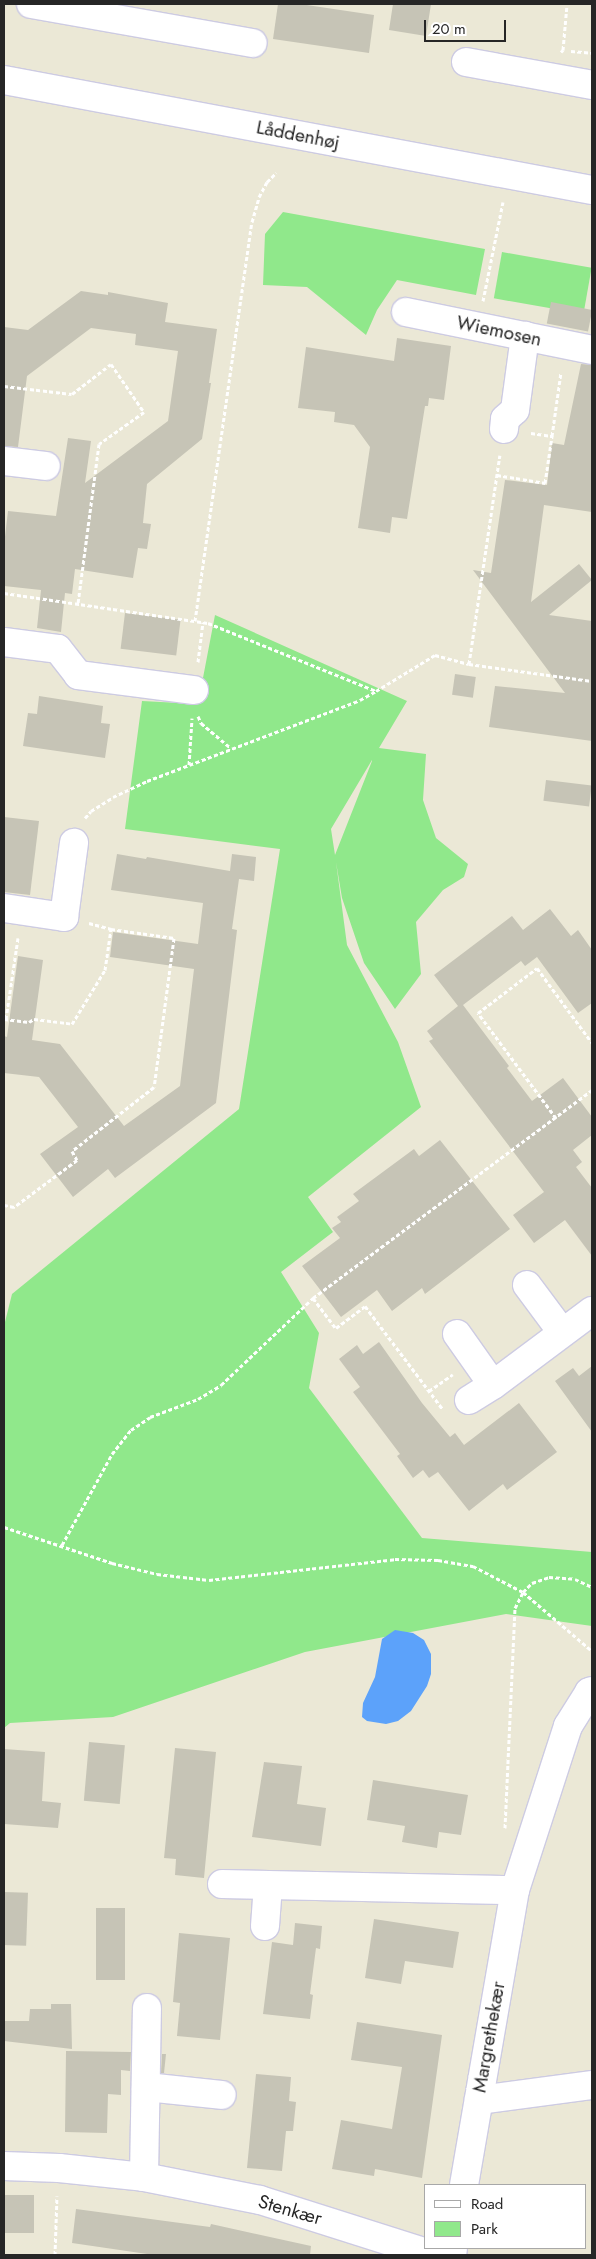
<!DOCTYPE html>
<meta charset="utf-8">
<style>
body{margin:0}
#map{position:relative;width:596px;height:2259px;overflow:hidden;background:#ebe8d6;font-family:Jost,sans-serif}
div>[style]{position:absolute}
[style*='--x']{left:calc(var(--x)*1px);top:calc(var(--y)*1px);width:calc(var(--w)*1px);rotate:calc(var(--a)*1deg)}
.green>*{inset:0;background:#90e88b;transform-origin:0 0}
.water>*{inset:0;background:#5ca2fa}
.building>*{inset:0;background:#c6c4b6;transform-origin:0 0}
.path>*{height:3px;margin-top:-1.5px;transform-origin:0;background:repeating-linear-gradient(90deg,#fff 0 4px,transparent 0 6.5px)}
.roads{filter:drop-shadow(1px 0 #cdcbe2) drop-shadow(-1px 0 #cdcbe2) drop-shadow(0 1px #cdcbe2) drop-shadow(0 -1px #cdcbe2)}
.minor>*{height:28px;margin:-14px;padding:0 14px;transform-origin:14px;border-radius:14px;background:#fff}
span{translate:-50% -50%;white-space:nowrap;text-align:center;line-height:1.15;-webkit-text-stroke:4px #fff;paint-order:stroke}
.street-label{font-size:19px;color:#262626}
.frame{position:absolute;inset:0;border:5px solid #262626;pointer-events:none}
.legend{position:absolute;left:424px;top:2184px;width:162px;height:65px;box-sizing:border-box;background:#fff;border:1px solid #a8a8a8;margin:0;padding:6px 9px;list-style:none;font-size:15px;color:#262626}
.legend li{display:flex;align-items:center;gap:10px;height:25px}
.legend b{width:25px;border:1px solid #a8a8a8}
.scale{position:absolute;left:424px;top:20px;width:82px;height:22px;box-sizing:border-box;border:2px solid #262626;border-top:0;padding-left:6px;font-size:15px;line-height:18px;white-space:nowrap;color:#262626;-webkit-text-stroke:4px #fff;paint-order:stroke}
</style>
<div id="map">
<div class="green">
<div style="clip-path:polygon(283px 212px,485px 249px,476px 295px,397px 280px,377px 310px,366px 335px,307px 287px,263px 285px,265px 234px)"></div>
<div style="left:502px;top:252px;width:91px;height:47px;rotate:10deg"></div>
<div style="clip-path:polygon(evenodd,215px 615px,407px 701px,379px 748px,426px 754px,423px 800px,436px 838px,468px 864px,464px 877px,443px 890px,416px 922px,421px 974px,395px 1009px,364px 963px,342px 898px,336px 862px,347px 945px,398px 1042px,421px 1107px,308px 1197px,333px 1232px,281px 1272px,319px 1333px,309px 1388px,422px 1538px,592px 1552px,592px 1626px,506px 1614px,305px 1652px,113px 1717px,10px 1723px,4px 1728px,4px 1326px,12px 1294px,239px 1109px,280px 849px,125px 829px,142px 701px,198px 704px,215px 615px,372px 760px,372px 761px,335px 855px,331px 829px,372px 760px)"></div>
</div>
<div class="water">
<div style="clip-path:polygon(395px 1630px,413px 1633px,424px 1640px,431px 1654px,431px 1674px,427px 1686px,411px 1711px,398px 1721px,386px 1724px,367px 1721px,362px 1717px,363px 1703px,375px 1677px,382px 1639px)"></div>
</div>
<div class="building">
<div style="clip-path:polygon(278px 4px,300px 4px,374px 15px,369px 53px,273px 39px)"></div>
<div style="clip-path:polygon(393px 4px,431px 4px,426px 36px,389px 30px)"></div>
<div style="clip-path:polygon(81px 291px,108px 295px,108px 292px,168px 303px,165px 322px,217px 329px,209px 383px,211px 383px,202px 439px,147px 484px,143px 523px,151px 524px,147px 549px,138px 548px,133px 578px,75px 569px,72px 594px,65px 593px,61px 632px,37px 628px,41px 590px,4px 586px,4px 545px,8px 511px,56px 516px,68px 438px,91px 441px,85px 483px,168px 421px,178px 351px,135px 345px,136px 334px,91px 328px,27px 376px,18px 447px,4px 446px,4px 327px,28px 330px)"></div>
<div style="left:551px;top:302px;width:42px;height:22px;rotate:11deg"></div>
<div style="clip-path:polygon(397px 338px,451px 346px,444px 400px,429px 398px,428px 406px,425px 406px,407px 519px,392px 517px,390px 533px,358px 528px,370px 447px,354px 425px,334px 422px,335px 412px,298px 408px,306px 347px,394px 361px)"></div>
<div style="clip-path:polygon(581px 364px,592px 365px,592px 512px,544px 505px,531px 602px,579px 564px,592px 580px,549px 615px,592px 621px,592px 741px,489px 727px,495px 686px,565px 693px,473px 570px,491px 573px,505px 480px,547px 485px,552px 443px,564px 445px)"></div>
<div style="left:125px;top:613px;width:56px;height:36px;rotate:7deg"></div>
<div style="left:455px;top:674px;width:21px;height:21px;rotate:8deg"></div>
<div style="clip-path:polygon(39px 696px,103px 706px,101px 723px,110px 724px,105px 758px,23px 746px,28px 713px,37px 714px)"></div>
<div style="left:546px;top:780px;width:46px;height:21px;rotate:7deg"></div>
<div style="clip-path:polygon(4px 817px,39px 821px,30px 895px,4px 892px)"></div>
<div style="clip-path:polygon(117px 854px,146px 859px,147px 857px,230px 871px,232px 854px,256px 857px,254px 881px,239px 879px,232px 929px,237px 930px,216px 1103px,115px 1178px,108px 1169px,73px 1197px,40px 1154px,78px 1127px,39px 1077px,4px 1073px,4px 1036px,7px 1037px,18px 956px,43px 960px,32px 1040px,60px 1044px,124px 1126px,180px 1086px,194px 969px,110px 957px,113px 932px,198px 944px,203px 903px,111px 890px)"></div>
<div style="clip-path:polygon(550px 909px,571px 936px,578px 930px,592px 950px,592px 1003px,578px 1013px,537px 957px,525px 966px,521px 961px,463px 1005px,509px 1066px,507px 1068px,532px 1101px,563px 1078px,592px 1117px,592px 1135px,573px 1150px,582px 1162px,576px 1167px,592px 1188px,592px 1256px,565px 1220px,534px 1243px,513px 1215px,544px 1192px,429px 1041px,433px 1039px,427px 1031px,458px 1006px,434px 975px,512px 916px,523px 930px)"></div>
<div style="clip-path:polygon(440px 1140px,510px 1229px,425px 1294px,422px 1288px,392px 1311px,377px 1290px,341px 1317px,302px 1266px,340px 1238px,332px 1228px,341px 1222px,337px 1217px,359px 1201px,353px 1194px,414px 1149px,419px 1156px)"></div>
<div style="clip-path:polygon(379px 1342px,422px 1403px,450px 1437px,455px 1433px,464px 1445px,519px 1403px,557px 1452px,507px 1490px,503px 1484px,469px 1511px,438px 1472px,429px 1478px,423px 1470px,413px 1478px,397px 1456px,400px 1454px,353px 1392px,360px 1387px,339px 1359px,357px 1345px,363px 1354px)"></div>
<div style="clip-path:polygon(592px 1366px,592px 1432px,555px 1381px,573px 1368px,579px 1376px)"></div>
<div style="left:89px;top:1742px;width:36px;height:59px;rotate:5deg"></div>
<div style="clip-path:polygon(175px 1748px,216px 1752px,204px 1878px,175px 1875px,176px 1859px,164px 1858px)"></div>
<div style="clip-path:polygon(4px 1749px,45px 1752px,42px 1801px,61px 1803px,58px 1828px,4px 1824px)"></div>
<div style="clip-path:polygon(264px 1762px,302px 1766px,297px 1804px,326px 1808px,321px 1846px,252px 1837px)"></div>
<div style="clip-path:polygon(373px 1780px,468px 1795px,461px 1835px,439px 1832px,437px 1848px,402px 1842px,405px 1826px,367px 1820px)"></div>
<div style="left:4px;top:1892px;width:24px;height:53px;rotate:2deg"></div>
<div style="left:96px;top:1908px;width:29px;height:72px"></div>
<div style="clip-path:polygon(374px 1919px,459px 1932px,453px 1968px,405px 1961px,401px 1984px,365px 1978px)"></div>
<div style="clip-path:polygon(295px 1923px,322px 1926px,320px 1949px,316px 1948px,310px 1994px,313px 1995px,310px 2019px,263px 2014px,272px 1942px,293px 1945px)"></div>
<div style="clip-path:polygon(179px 1933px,230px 1938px,220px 2040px,177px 2036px,180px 2003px,173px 2002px)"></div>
<div style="clip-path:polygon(51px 2004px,71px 2004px,72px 2049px,4px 2041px,4px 2021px,29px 2021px,30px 2009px,51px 2009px)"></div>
<div style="clip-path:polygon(357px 2022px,442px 2035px,422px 2178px,375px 2169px,374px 2176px,332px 2169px,341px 2120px,392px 2129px,402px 2067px,351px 2060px)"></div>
<div style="clip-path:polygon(66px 2051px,131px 2052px,130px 2071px,121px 2070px,121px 2095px,108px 2094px,107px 2133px,65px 2132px)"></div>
<div style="clip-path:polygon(162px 2054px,166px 2054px,164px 2073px,161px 2073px)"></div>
<div style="clip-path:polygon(256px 2074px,291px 2077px,289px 2101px,296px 2102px,293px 2131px,286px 2131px,282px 2171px,247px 2168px)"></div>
<div style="left:4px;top:2195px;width:30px;height:38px"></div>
<div style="clip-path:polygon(76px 2209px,210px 2227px,211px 2224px,311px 2246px,310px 2255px,154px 2255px,72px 2243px)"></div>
</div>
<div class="path">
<div style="--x:571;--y:51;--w:21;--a:5"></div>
<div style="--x:561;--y:52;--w:3;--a:-45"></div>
<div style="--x:563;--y:50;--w:46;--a:-85"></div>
<div style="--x:483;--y:301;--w:101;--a:-78.6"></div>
<div style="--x:4;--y:386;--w:68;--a:6.7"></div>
<div style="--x:72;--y:394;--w:49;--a:-37.6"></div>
<div style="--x:111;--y:364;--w:58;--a:55.5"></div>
<div style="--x:144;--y:412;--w:55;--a:144.6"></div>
<div style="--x:99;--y:444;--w:161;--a:97.5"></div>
<div style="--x:531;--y:433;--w:21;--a:8"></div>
<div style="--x:552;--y:436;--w:65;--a:-82"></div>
<div style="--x:497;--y:475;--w:49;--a:9.5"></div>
<div style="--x:545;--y:483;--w:48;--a:-81.5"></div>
<div style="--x:4;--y:593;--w:206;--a:8.4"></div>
<div style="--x:208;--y:623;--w:181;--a:22"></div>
<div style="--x:376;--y:691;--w:69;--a:-31.4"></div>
<div style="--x:435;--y:655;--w:35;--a:15"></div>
<div style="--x:469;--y:664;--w:124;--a:7.9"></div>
<div style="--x:195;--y:621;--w:403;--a:-81.9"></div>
<div style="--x:252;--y:222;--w:26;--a:-74"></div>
<div style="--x:259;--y:197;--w:17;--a:-62"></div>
<div style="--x:267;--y:182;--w:13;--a:-45"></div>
<div style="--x:198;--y:662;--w:40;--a:-82.9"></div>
<div style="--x:469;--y:664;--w:211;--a:-81.6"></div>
<div style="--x:198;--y:716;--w:8;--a:67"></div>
<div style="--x:201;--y:723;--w:39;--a:40"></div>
<div style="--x:189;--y:765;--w:47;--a:-86.3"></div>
<div style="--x:85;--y:818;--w:9;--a:-49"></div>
<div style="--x:91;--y:811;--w:26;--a:-32"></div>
<div style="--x:113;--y:797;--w:38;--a:-25"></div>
<div style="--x:147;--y:781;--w:228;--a:-20.8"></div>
<div style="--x:360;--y:700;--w:18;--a:-29"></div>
<div style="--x:89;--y:923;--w:23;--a:15"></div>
<div style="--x:4;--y:1019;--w:25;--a:7"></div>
<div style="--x:29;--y:1022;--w:6;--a:-31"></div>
<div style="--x:34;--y:1019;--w:38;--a:7"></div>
<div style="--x:72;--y:1024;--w:63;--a:-58.6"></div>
<div style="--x:105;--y:970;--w:41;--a:-81.7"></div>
<div style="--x:111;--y:929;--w:64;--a:8.1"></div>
<div style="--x:174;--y:938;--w:150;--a:97.6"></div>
<div style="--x:154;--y:1087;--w:104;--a:142"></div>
<div style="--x:72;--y:1151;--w:10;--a:61"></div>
<div style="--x:77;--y:1160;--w:79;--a:143.3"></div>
<div style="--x:14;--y:1207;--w:10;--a:-169"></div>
<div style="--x:6;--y:1019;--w:82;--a:-81.6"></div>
<div style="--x:556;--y:1118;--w:131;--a:-126.6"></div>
<div style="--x:478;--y:1013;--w:74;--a:-37.3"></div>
<div style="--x:537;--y:968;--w:93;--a:53.7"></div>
<div style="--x:313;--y:1298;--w:38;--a:53"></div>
<div style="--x:336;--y:1328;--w:36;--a:-37"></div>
<div style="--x:365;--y:1306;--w:128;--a:53"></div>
<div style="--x:429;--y:1391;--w:29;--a:-35"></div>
<div style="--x:4;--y:1527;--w:114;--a:18.4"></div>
<div style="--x:112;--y:1563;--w:46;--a:13.7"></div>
<div style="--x:157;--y:1574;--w:52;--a:6.6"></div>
<div style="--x:209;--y:1580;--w:187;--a:-6.4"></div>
<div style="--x:395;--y:1559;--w:43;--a:1.3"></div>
<div style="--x:438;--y:1560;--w:36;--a:10"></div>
<div style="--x:473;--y:1566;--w:56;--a:27.5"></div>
<div style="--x:523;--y:1592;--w:91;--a:40.5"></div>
<div style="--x:62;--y:1545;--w:104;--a:-61.2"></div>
<div style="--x:112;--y:1454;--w:31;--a:-52"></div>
<div style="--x:131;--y:1430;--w:23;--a:-34"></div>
<div style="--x:150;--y:1417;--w:51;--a:-20.6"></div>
<div style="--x:198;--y:1399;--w:27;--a:-31"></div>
<div style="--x:221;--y:1385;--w:127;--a:-43.4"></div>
<div style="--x:313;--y:1298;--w:348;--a:-36.7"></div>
<div style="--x:505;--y:1828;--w:220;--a:-87.4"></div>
<div style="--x:515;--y:1608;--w:18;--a:-63"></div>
<div style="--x:523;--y:1592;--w:13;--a:-45"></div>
<div style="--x:532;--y:1583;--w:18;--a:-19"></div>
<div style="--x:549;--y:1577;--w:26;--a:4"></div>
<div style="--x:575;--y:1579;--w:19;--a:25"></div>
<div style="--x:55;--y:2255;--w:59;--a:-88.1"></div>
</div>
<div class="roads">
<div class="minor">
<div style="--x:31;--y:4;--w:225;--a:10"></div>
<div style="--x:466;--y:62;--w:128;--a:10.3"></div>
<div style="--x:4;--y:80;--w:598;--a:10.6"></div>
<div style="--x:406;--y:312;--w:190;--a:11.5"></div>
<div style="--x:504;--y:429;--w:10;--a:-84"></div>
<div style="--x:505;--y:419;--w:13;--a:-42"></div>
<div style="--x:515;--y:410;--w:75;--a:-82.3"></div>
<div style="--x:4;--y:461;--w:42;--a:6.8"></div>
<div style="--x:4;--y:642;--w:54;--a:7.4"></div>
<div style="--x:58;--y:649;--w:33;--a:52"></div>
<div style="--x:78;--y:675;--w:117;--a:7.4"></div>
<div style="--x:4;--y:908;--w:61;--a:8.5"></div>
<div style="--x:64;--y:917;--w:75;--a:-82.3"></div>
<div style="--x:527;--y:1285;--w:59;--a:53.3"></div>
<div style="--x:457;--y:1334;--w:62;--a:54.8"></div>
<div style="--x:469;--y:1400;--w:28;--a:-32"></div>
<div style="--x:493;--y:1385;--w:124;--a:-36.8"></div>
<div style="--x:222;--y:1884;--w:293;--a:1.2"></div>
<div style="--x:265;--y:1926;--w:41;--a:-85.8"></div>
<div style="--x:146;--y:2087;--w:76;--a:6"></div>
<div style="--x:479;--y:2100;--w:114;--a:-7.6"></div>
<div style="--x:4;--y:2166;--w:55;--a:2.1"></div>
<div style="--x:59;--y:2168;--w:85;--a:6"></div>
<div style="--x:144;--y:2177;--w:118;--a:11.2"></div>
<div style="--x:260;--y:2200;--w:182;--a:17.6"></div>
<div style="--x:144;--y:2177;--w:169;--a:-89"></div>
<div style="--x:464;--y:2185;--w:299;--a:-80.2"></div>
<div style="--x:515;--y:1890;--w:172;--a:-72.1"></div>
<div style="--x:568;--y:1726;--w:40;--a:-58"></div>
<div style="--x:589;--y:1692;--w:3;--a:-18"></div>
<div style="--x:452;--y:2255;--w:7;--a:-82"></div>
</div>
</div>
<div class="street-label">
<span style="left:298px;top:135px;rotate:11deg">Låddenhøj</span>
<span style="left:499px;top:331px;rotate:12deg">Wiemosen</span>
<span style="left:489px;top:2037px;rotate:-80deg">Margrethekær</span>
<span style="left:290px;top:2210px;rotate:16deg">Stenkær</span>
</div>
<div class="frame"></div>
<ul class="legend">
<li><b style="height:6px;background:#fff"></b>Road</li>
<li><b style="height:14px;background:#90e88b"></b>Park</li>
</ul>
<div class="scale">20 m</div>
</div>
